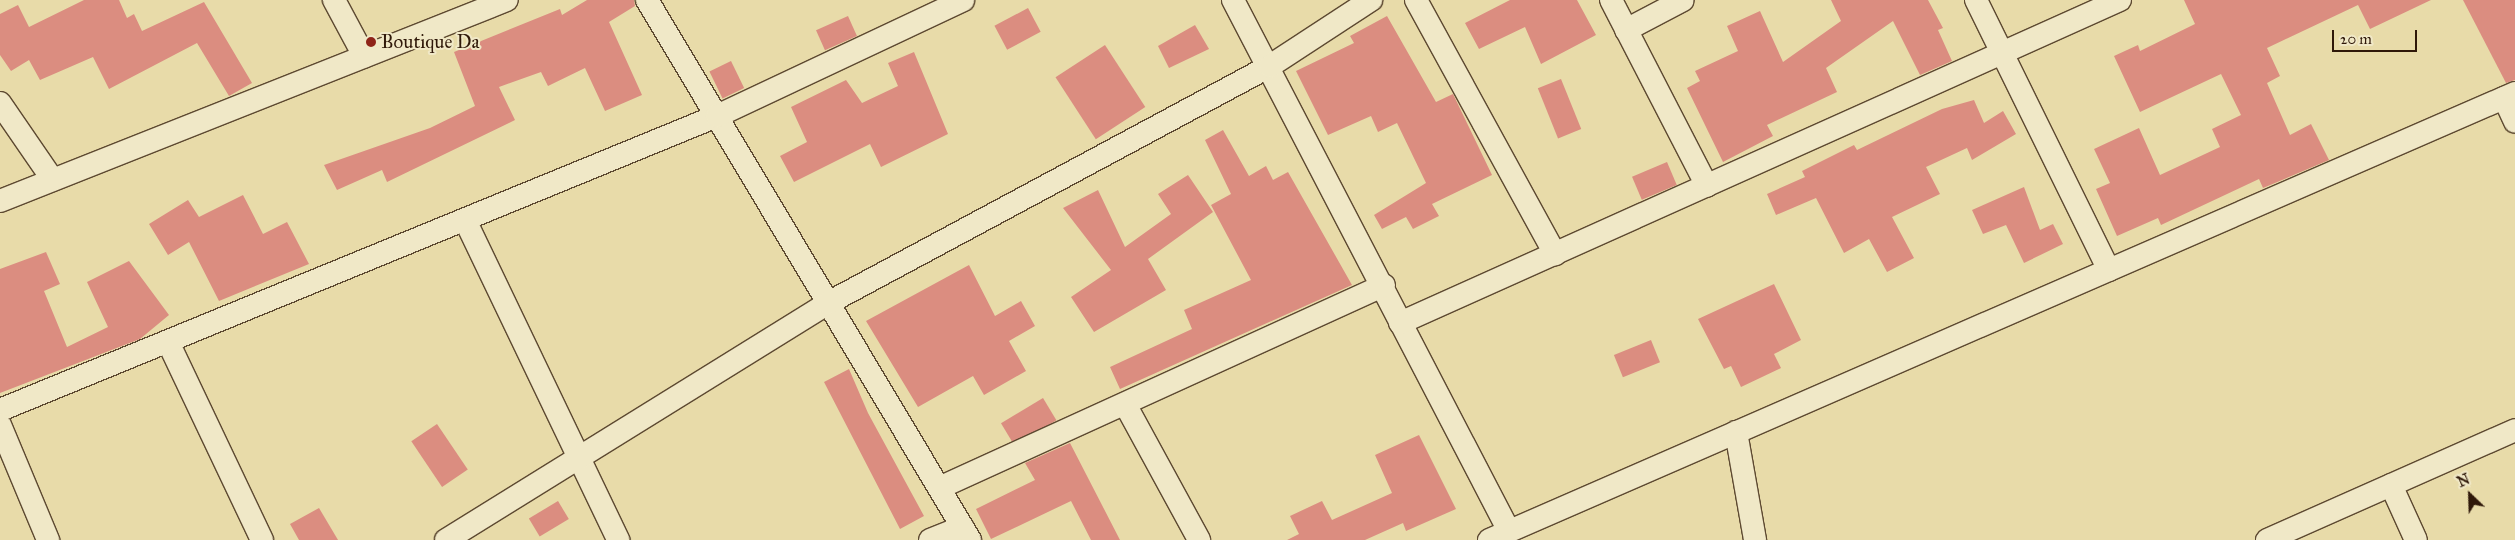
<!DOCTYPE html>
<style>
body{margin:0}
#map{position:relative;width:2515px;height:540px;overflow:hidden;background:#e8dba9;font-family:"IM FELL Great Primer",serif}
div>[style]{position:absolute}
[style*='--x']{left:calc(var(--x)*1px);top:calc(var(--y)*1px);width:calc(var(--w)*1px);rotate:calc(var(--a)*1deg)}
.building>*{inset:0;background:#db8d80;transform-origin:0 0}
.roads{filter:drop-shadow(1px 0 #5d4931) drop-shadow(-1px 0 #5d4931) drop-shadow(0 1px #5d4931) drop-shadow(0 -1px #5d4931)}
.street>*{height:22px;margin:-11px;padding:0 11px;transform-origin:11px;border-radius:11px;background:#f0e8c7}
.dots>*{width:14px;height:14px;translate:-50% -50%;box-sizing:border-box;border:2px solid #f0e8c7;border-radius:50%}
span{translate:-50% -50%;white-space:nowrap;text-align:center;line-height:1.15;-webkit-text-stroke:4px #f0e8c7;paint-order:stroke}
.poi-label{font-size:19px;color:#2f1809}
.left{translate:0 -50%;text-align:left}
.north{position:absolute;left:2445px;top:470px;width:50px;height:50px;-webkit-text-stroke:4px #f0e8c7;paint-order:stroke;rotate:336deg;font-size:14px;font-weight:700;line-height:20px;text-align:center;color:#2f1809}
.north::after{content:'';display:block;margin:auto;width:18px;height:22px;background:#2f1809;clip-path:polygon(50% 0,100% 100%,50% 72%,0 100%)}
.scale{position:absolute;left:2332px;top:30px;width:85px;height:22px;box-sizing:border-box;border:2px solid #2f1809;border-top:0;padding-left:6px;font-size:15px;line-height:18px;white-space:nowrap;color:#2f1809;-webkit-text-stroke:4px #f0e8c7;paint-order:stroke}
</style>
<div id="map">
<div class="building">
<div style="clip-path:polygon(84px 0,119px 0,127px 18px,134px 14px,142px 31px,204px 2px,252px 83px,229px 96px,197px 43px,109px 89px,93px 57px,40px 80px,29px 60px,11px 71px,0 55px,0 14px,18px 5px,29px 27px)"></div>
<div style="clip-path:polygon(587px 0,634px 0,635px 6px,609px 22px,642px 95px,605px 111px,585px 68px,548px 86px,541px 72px,499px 87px,515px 120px,387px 182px,382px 170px,337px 190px,324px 165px,430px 128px,475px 106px,454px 52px,560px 9px,562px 15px)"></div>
<div style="clip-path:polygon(1510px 0,1577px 0,1596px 35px,1541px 64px,1525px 27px,1479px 49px,1465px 23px)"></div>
<div style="clip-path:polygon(1831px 0,1928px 0,1943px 28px,1938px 30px,1952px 61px,1920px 75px,1893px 21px,1826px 68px,1837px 92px,1767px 125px,1773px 136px,1723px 162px,1687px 88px,1700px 81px,1695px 71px,1738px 51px,1727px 26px,1760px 11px,1783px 62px,1841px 21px)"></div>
<div style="clip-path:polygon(2184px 0,2431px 0,2370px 29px,2358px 5px,2267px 48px,2280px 76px,2267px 83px,2290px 135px,2311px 124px,2329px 160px,2263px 188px,2259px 179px,2161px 225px,2158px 218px,2117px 236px,2096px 189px,2110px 183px,2094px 149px,2139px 128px,2160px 175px,2220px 147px,2212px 129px,2241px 115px,2221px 74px,2140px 112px,2114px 56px,2138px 45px,2140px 51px,2195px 24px)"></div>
<div style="clip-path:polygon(2463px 0,2515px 0,2515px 80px,2506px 83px)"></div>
<div style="left:1028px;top:8px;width:27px;height:38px;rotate:62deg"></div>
<div style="left:848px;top:16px;width:22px;height:35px;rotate:66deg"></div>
<div style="clip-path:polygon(1387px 16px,1436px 102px,1453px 94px,1492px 175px,1432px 204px,1439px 216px,1413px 229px,1406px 217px,1382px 229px,1374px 215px,1426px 183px,1397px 123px,1378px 132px,1371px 116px,1328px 135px,1296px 71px,1354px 43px,1350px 36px)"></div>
<div style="clip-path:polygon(1195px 25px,1209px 49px,1169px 68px,1158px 46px)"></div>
<div style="left:1105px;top:45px;width:74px;height:59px;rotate:57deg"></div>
<div style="clip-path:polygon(914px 52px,948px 134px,881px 167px,870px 144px,794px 182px,780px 156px,807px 142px,791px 107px,846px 80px,862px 103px,898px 86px,888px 63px)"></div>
<div style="left:731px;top:61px;width:30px;height:24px;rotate:64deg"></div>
<div style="left:1561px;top:79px;width:54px;height:25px;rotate:68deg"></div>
<div style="clip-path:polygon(1974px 100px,1984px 123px,2003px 111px,2016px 134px,1972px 160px,1967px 148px,1926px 167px,1940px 194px,1892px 217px,1914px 258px,1887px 272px,1869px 239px,1844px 253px,1816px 198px,1776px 215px,1767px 194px,1805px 177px,1802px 171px,1854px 145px,1857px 150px,1942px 109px)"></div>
<div style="clip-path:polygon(1223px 130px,1249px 176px,1266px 166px,1273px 180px,1288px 172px,1352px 285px,1120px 389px,1110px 367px,1192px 329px,1184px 310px,1251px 280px,1211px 205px,1231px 194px,1205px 140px)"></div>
<div style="left:1667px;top:162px;width:25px;height:38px;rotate:67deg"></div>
<div style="clip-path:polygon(1188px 175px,1213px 212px,1148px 259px,1166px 290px,1094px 332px,1071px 297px,1111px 270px,1063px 208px,1098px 190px,1125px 247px,1171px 214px,1158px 194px)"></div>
<div style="clip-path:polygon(2024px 187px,2040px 230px,2053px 224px,2063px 244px,2024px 263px,2006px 225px,1983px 234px,1972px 210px)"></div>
<div style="clip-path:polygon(243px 195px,263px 234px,287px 222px,309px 264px,219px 301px,189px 242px,168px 255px,149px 224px,188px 200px,199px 217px)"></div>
<div style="clip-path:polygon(46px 252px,60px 284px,44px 291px,67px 347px,108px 327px,87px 282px,129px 261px,169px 315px,140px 339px,0 393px,0 269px)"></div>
<div style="clip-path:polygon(969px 265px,995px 316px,1021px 301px,1035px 326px,1009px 341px,1026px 371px,984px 395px,973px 376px,918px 407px,866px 321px)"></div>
<div style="clip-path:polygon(1774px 284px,1801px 340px,1774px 354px,1781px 368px,1741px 387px,1731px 366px,1724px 369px,1698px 319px)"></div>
<div style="left:1651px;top:340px;width:24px;height:40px;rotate:68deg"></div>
<div style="clip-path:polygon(849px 369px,868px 413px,924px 516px,900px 529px,824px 382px)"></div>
<div style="left:1043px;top:398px;width:26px;height:49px;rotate:59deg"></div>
<div style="left:437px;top:424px;width:55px;height:31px;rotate:56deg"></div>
<div style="clip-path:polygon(1419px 435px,1456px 509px,1406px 531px,1403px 523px,1365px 540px,1287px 540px,1299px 534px,1290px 516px,1322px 501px,1332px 520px,1392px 493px,1375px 455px)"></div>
<div style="clip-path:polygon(1070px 443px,1120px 540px,1091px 540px,1071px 501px,991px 539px,976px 509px,1035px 480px,1025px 463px)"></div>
<div style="left:558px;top:501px;width:21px;height:34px;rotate:59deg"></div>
<div style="clip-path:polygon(319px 508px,338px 540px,299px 540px,290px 524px)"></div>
</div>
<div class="roads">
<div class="street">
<div style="--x:334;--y:0;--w:64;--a:61.8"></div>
<div style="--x:647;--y:0;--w:629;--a:59.11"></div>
<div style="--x:1233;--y:0;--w:598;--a:62.54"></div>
<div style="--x:1416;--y:0;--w:290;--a:61.3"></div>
<div style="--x:1611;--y:0;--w:209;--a:62.7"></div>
<div style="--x:1976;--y:0;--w:301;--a:63.8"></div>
<div style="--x:1626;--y:30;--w:64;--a:-27.8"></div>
<div style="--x:2504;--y:98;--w:26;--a:65"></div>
<div style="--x:0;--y:103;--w:93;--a:55.5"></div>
<div style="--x:0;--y:201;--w:545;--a:-21.63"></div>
<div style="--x:465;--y:220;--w:355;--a:64.4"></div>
<div style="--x:1400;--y:323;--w:789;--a:-24.16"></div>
<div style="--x:168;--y:342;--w:219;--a:64.6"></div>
<div style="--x:1125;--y:404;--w:155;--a:61.4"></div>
<div style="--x:0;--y:410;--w:775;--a:-22.3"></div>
<div style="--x:717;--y:116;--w:272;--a:-25.2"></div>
<div style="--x:0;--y:425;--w:125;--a:67.3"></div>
<div style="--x:1736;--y:432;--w:110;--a:80"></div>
<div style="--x:2391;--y:485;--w:60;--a:65.6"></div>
<div style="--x:939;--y:488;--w:489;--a:-24.5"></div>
<div style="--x:446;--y:540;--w:450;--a:-31.8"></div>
<div style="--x:828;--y:303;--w:502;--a:-28.2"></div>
<div style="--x:1270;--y:66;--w:121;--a:-33.2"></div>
<div style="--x:930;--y:540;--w:35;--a:-22"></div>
<div style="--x:1489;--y:540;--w:1119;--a:-23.54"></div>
<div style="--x:2267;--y:540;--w:271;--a:-23.9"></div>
</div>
</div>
<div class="dots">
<div style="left:371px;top:42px;background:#8f2418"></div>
</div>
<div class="poi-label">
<span class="left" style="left:381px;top:42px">Boutique Da</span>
</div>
<div class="north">N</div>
<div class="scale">20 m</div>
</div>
